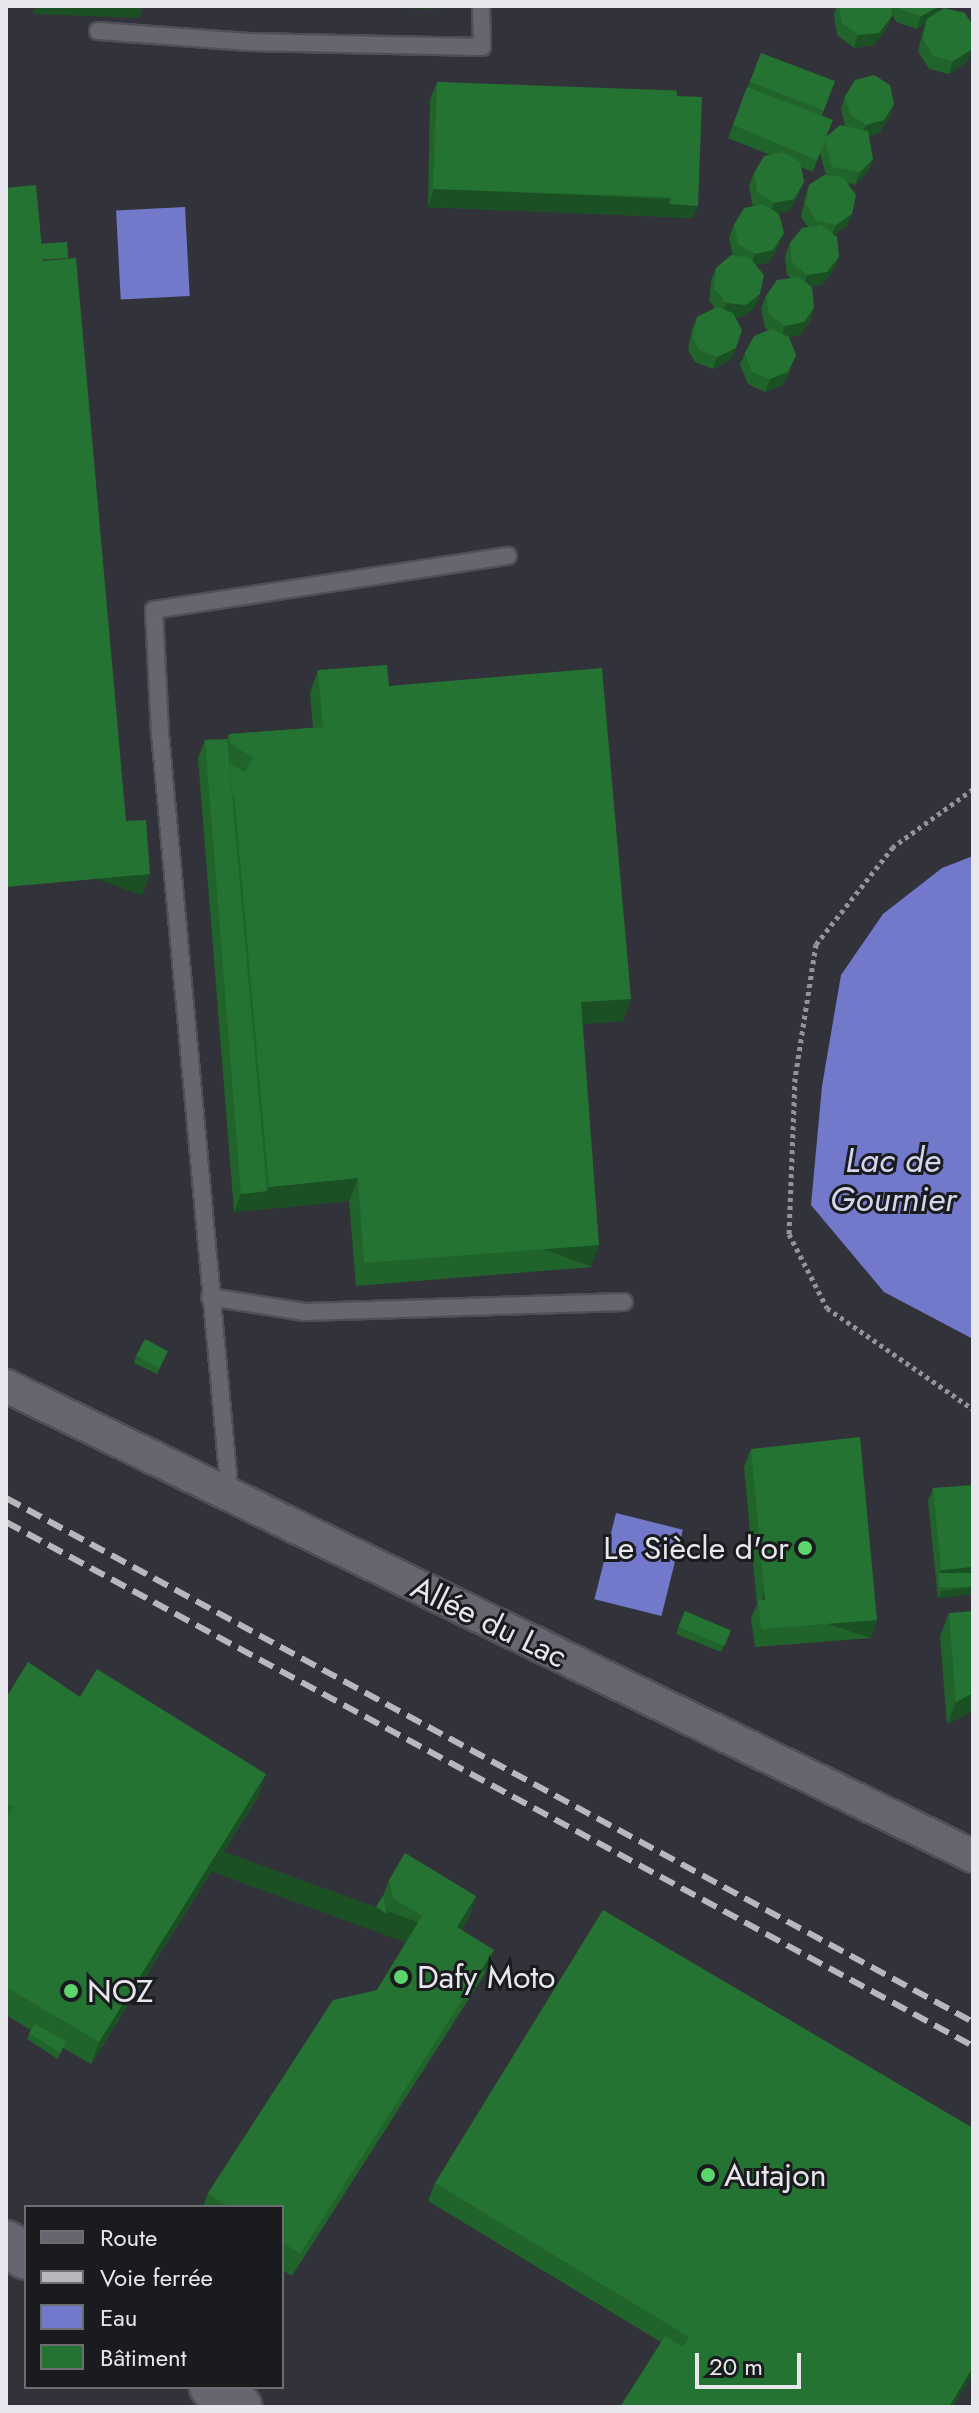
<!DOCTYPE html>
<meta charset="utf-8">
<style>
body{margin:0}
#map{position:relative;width:979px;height:2413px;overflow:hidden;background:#32333a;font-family:Jost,sans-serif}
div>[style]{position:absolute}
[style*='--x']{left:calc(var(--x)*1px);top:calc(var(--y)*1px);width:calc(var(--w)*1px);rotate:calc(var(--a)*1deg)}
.water>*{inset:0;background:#7278ca;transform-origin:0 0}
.path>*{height:5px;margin-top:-2.5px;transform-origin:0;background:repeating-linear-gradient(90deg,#93949a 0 4px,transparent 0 8px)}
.roads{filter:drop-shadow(2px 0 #4f4f57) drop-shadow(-2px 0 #4f4f57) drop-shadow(0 2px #4f4f57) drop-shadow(0 -2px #4f4f57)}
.lane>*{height:16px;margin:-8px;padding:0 8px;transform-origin:8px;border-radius:8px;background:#65666f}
.street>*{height:32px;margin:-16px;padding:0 16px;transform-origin:16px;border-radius:16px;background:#65666f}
.secondary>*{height:44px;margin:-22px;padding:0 22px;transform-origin:22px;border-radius:22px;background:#65666f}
.rail>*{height:6px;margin-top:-3px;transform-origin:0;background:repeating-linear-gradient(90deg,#b7b7bd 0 16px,transparent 0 24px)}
.wall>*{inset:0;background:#20632b}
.shaded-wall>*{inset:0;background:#1a5023;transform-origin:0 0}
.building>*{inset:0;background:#257332;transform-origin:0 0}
.dots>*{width:22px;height:22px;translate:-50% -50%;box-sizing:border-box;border:4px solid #1a1b1e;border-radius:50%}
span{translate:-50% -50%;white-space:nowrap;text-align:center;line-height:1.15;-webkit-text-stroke:6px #1a1b1e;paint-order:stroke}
.poi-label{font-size:32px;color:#e7e7ed}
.right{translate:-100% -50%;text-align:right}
.left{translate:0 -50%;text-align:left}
.street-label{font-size:32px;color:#e7e7ed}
.water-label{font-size:34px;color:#d3d6ed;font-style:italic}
.frame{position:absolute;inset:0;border:8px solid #e7e7ed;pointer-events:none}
.legend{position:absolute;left:24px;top:2205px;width:260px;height:184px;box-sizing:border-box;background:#1a1b1e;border:2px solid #6c6d71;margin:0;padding:10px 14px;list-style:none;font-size:24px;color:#e7e7ed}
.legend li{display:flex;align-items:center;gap:16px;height:40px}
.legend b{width:40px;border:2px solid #6c6d71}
.scale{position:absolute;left:695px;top:2353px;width:106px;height:36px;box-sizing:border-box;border:4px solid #e7e7ed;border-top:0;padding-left:10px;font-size:24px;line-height:28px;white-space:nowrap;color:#e7e7ed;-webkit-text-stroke:6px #1a1b1e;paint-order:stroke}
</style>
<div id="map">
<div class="water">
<div style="left:185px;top:207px;width:89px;height:69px;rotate:87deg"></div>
<div style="clip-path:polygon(973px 856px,973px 1339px,884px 1292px,811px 1205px,822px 1086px,841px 975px,883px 914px,942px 868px)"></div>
<div style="left:616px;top:1513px;width:69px;height:89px;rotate:14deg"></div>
</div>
<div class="path">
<div style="--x:973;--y:789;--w:99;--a:144.1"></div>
<div style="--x:893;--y:847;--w:124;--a:128.4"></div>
<div style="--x:816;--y:944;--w:136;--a:98.9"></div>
<div style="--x:795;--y:1078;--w:156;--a:92.2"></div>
<div style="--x:789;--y:1234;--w:83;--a:62.8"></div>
<div style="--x:827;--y:1308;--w:178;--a:34.7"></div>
</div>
<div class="roads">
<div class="lane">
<div style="--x:98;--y:31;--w:151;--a:4.2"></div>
<div style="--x:249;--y:42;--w:233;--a:1.2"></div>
<div style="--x:482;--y:47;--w:41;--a:-91.4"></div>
<div style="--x:210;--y:1297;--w:96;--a:9"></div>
<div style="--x:305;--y:1312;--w:319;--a:-1.8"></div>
<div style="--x:230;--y:1496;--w:766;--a:-95.24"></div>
<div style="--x:160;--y:733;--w:123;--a:-92.8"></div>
<div style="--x:154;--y:610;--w:358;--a:-8.7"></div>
</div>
<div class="street">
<div style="--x:6;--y:1386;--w:1075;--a:25.92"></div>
</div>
<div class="secondary">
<div style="--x:6;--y:2243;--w:24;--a:35"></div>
<div style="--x:212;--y:2387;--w:34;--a:36"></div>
</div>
</div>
<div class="rail">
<div style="--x:6;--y:1498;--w:1100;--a:28.45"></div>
<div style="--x:6;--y:1522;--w:1100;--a:28.45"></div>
</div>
<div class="wall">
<div style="clip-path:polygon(837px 6px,940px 6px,938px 12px,971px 50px,967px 62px,949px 74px,929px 69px,918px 51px,925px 24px,917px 29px,896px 22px,892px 14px,887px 28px,874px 45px,854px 48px,837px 35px,834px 14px)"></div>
<div style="clip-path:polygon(761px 53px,835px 81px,822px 116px,827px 137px,845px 126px,841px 109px,845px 96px,890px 116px,879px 133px,868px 136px,873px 159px,868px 171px,855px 185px,848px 183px,847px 226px,834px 235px,834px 269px,822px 285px,811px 286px,810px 321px,800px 335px,788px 337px,791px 368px,783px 385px,765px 392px,748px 384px,740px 365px,745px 353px,768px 330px,765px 328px,761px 308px,766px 296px,791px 278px,787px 275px,785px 256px,790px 243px,808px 227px,801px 217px,805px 198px,809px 185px,826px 175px,820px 153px,813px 172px,801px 167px,804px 182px,799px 194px,789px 211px,779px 213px,779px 245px,769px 262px,756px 265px,755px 307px,741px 318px,735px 317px,731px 360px,713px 369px,695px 362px,688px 350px,692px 329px,697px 317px,715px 308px,709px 300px,711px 281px,716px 268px,733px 256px,729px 238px,734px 225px,754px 206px,752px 204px,749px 185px,754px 173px,770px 155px,728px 138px)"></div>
<div style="clip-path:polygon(437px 82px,676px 96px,693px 218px,428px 207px,430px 100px)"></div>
<div style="clip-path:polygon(318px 670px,389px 686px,631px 999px,623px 1021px,582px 1024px,591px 1267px,356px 1286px,349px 1201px,234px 1212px,198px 758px,205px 740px,227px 739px,229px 734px,313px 728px,310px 693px)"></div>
<div style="clip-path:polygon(136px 1356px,165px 1358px,157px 1374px,134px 1363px)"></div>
<div style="clip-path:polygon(751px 1449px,871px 1638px,755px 1647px,751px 1618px,757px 1604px,744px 1467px)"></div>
<div style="clip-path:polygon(933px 1488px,973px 1594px,938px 1598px,928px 1501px)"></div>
<div style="clip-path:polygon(685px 1611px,728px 1637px,721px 1652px,676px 1634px)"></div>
<div style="clip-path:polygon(949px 1613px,973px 1711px,947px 1724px,940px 1636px)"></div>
<div style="clip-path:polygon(80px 1697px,258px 1797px,91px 2064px,63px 2048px,58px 2059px,27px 2039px,31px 2030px,6px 2015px,6px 1698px)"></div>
<div style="clip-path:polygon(389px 1880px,476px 1896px,468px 1919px,461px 1930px,486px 1972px,292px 2276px,282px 2270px,282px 2207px,203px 2207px,208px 2193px,377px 1990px,410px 1936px,373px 1914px,383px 1896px)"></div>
<div style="clip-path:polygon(435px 2183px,953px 2407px,661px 2342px,428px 2201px)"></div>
</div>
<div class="shaded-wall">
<div style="clip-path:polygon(36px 6px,143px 6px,139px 18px,33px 14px)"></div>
<div style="clip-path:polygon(362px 6px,435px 6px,434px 9px)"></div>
<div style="clip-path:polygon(940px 6px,935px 19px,927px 19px,925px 24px,917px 29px,921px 16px)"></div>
<div style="clip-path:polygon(892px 16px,887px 28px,874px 45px,854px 48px,858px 35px)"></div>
<div style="clip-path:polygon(971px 50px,967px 62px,949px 74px,953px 61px)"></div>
<div style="clip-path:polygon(894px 104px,890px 116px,879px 133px,861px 137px,866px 125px)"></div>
<div style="clip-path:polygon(873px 159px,868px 171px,855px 185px,860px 172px)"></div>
<div style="clip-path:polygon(804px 182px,799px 194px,789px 211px,770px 215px,774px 203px)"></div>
<div style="clip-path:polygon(434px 189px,671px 199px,698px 206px,693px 218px,428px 207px)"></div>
<div style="clip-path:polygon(852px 214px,847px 226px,831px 237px,836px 225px)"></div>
<div style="clip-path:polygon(784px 233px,779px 245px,769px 262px,750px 267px,755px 254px)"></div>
<div style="clip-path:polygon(839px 257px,834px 269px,822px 285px,803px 287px,807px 275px)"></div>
<div style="clip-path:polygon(760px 294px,755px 307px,741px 318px,721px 315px,726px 303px)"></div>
<div style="clip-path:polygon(814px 308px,810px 321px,800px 335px,781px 338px,785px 326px)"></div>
<div style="clip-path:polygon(736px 348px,731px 360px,713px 369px,717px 357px)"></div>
<div style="clip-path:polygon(796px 355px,783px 385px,765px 392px,770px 379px)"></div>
<div style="left:150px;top:874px;width:23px;height:145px;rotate:110deg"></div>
<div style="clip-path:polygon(631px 999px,623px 1021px,572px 1025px,581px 1002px)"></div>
<div style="clip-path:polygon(358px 1178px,349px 1201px,234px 1212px,241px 1194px,267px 1191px,269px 1187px)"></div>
<div style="left:599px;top:1245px;width:23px;height:236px;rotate:110deg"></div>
<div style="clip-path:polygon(973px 1567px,973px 1579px,939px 1576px,941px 1570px)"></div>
<div style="clip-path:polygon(973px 1587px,973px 1594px,938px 1598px,941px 1591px)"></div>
<div style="left:877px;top:1620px;width:19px;height:116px;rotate:108deg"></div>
<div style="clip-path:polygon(973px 1693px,973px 1711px,947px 1724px,956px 1702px)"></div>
<div style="clip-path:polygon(266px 1774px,258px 1797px,91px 2064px,99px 2042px)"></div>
<div style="clip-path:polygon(476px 1896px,468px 1919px,449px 1950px,457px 1927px)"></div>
<div style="left:494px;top:1950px;width:23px;height:361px;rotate:110deg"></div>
<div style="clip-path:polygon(973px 2367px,973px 2374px,953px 2407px,949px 2407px)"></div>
</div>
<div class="building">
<div style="clip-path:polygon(839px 6px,891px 6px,892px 16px,879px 33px,858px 35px,842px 23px)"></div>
<div style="clip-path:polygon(898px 6px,940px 6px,921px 16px,900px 10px)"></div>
<div style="clip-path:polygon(944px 8px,965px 13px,973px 26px,973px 40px,971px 50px,953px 61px,933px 56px,923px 39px,927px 19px)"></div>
<div style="left:761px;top:53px;width:79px;height:31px;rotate:21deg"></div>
<div style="clip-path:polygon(874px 75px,890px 85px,894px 104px,884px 120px,866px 125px,850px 114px,845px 96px,855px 80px)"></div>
<div style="left:437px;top:82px;width:240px;height:107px;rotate:2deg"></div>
<div style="clip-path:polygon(747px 87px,833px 120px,826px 137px,840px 125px,868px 131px,873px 159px,860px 172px,832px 167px,825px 141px,817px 160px,733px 125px)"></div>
<div style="clip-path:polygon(676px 96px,702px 97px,698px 206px,669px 204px,671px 199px)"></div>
<div style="clip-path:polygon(783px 152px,800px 162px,804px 182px,794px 199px,774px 203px,757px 192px,754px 173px,764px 156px)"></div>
<div style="clip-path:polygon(824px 175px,843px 177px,856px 195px,852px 214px,836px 225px,816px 221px,806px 204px,809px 185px)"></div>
<div style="clip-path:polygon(36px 185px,43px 261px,76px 258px,126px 821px,146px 820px,150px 874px,6px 887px,6px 188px)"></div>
<div style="clip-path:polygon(763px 204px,779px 214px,784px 233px,773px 250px,755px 254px,738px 244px,734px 225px,744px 208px)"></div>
<div style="clip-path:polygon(821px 225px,837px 237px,839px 257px,827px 272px,807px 275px,792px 262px,790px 243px,802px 228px)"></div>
<div style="left:67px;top:242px;width:16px;height:26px;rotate:86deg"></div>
<div style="clip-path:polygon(731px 255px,750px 258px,764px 275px,760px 294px,746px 305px,726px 303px,714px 288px,716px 268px)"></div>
<div style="clip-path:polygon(798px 277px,812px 287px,814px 308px,804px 322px,785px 326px,769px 315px,766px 296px,777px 280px)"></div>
<div style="clip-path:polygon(718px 307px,733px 313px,742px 330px,736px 348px,717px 357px,699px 350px,693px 337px,697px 317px)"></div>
<div style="clip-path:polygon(771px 329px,789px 337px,796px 355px,788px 372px,770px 379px,752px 372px,745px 353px,754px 336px)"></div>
<div style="clip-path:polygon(387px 665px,389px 686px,602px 668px,631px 999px,581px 1002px,599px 1245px,364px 1263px,358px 1178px,269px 1187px,234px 792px,253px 758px,230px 743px,229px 734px,323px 727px,318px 670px)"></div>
<div style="clip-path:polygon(227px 739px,267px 1191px,241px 1194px,205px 740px)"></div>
<div style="clip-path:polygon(230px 763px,245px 773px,232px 797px)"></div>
<div style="left:145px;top:1339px;width:26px;height:19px;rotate:28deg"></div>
<div style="clip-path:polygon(860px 1437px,877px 1620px,761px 1629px,758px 1600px,765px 1600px,751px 1449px)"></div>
<div style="clip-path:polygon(973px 1485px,973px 1567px,941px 1570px,933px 1488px)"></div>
<div style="left:973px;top:1573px;width:14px;height:34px;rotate:90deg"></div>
<div style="left:685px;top:1611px;width:50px;height:17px;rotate:23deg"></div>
<div style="clip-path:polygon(973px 1611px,973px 1693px,956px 1702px,949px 1613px)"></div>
<div style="clip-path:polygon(28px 1662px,80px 1697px,97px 1669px,266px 1774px,99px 2042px,6px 1987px,6px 1819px,13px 1807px,6px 1803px,6px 1698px)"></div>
<div style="clip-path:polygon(405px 1853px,476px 1896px,457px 1927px,494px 1950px,300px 2254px,282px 2242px,282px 2207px,229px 2207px,208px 2193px,333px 2000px,377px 1990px,422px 1916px,393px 1898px,389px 1880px)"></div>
<div style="clip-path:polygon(383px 1896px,387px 1914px,376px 1907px)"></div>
<div style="clip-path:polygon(603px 1910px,973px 2128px,973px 2367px,949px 2407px,644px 2407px,689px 2337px,435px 2183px)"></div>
<div style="clip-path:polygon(35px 2024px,66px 2041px,60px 2053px,29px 2033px)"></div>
<div style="clip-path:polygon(665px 2336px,683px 2347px,644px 2407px,620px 2407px)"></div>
</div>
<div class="dots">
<div style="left:805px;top:1548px;background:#5cd56d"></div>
<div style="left:401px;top:1977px;background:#5cd56d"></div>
<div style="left:71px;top:1991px;background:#5cd56d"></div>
<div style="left:708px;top:2175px;background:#5cd56d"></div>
</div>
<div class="poi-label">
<span class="right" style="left:789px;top:1548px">Le Siècle d'or</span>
<span class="left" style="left:417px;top:1977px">Dafy Moto</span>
<span class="left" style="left:87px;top:1991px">NOZ</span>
<span class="left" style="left:724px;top:2175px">Autajon</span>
</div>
<div class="street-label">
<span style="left:489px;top:1622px;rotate:26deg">Allée du Lac</span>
</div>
<div class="water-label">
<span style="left:893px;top:1180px">Lac de<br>Gournier</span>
</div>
<div class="frame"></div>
<ul class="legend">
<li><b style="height:10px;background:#65666f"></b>Route</li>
<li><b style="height:10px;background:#b7b7bd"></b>Voie ferrée</li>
<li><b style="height:22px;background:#7278ca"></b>Eau</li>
<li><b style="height:22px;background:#257332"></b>Bâtiment</li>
</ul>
<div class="scale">20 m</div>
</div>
